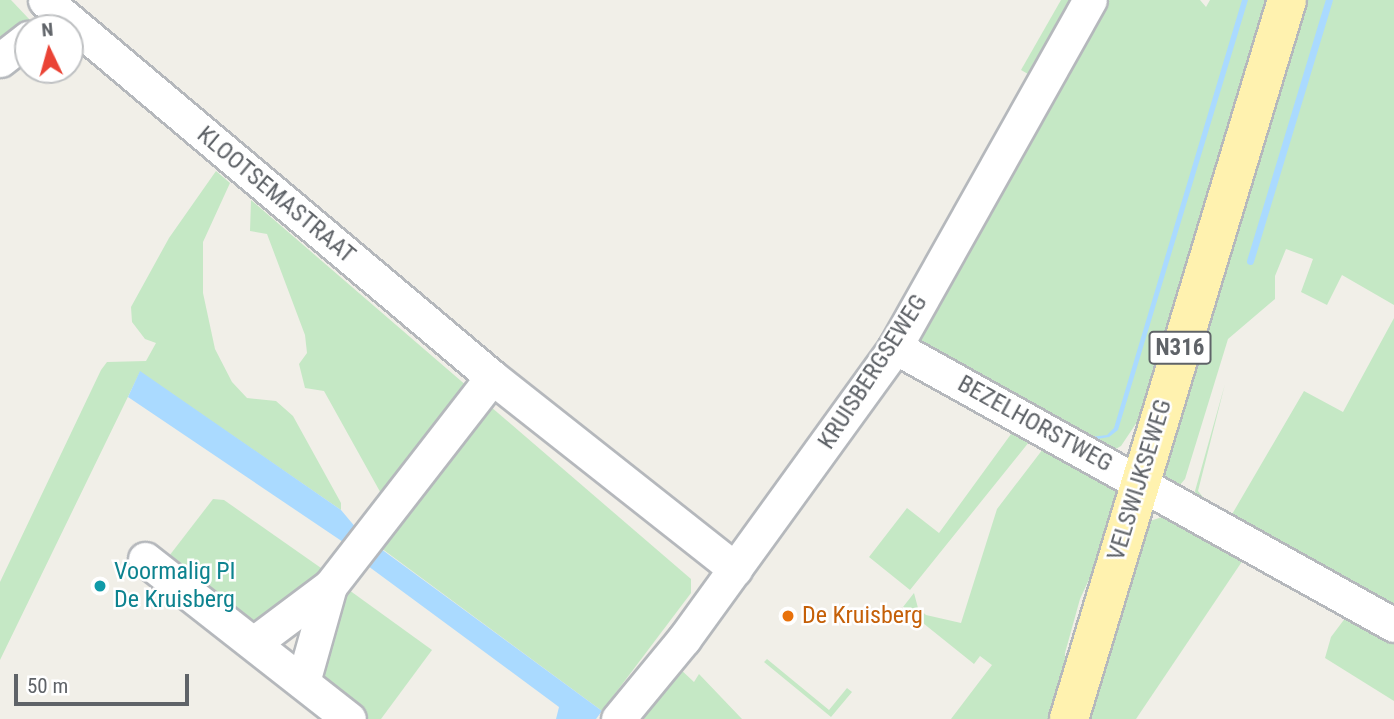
<!DOCTYPE html>
<style>
body{margin:0}
#map{position:relative;width:1394px;height:719px;overflow:hidden;background:#f1efe8;font-family:"Roboto Condensed",sans-serif}
div>[style]{position:absolute}
[style*='--x']{left:calc(var(--x)*1px);top:calc(var(--y)*1px);width:calc(var(--w)*1px);rotate:calc(var(--a)*1deg)}
.green>*{inset:0;background:#c5e8c5}
.water>*{inset:0;background:#aadaff}
.stream>*{height:7px;margin:-3.5px;padding:0 3.5px;transform-origin:3.5px;border-radius:3.5px;background:#aadaff}
.roads{filter:drop-shadow(2px 0 #b5b8bc) drop-shadow(-2px 0 #b5b8bc) drop-shadow(0 2px #b5b8bc) drop-shadow(0 -2px #b5b8bc)}
.minor>*{height:33px;margin:-16.5px;padding:0 16.5px;transform-origin:16.5px;border-radius:16.5px;background:#fff}
.major>*{height:38px;margin:-19px;padding:0 19px;transform-origin:19px;border-radius:19px;background:#fff2af}
.dots>*{width:19px;height:19px;translate:-50% -50%;box-sizing:border-box;border:4px solid #fff;border-radius:50%}
span{translate:-50% -50%;white-space:nowrap;text-align:center;line-height:1.15;-webkit-text-stroke:5px #fff;paint-order:stroke}
.shield-label span{padding:2px 5px;background:#fff;border:2px solid;border-radius:5px;-webkit-text-stroke-width:0}
.shield-label{font-size:23px;color:#5f6368;font-weight:700}
.street-label{font-size:24px;color:#5f6368}
.culture-label{font-size:24px;color:#0d838f}
.left{translate:0 -50%;text-align:left}
.food-label{font-size:24px;color:#c56008}
.north{position:absolute;left:14px;top:14px;width:70px;height:70px;box-sizing:border-box;background:#fff;border:2px solid #bfc1c3;border-radius:50%;rotate:355deg;font-size:19px;font-weight:700;line-height:28px;text-align:center;color:#5f6368}
.north::after{content:'';display:block;margin:auto;width:24px;height:32px;background:#ea4335;clip-path:polygon(50% 0,100% 100%,50% 72%,0 100%)}
.scale{position:absolute;left:14px;top:674px;width:175px;height:32px;box-sizing:border-box;border:4px solid #5f6368;border-top:0;padding-left:9px;font-size:21px;line-height:24px;white-space:nowrap;color:#5f6368;-webkit-text-stroke:5px #fff;paint-order:stroke}
</style>
<div id="map">
<div class="green">
<div style="clip-path:polygon(0 0,11px 0,30px 20px,0 46px)"></div>
<div style="clip-path:polygon(1061px 0,1081px 0,1035px 78px,1021px 70px)"></div>
<div style="clip-path:polygon(1098px 0,1200px 0,1206px 7px,1210px 0,1273px 0,1145px 410px,1121px 446px,1112px 451px,917px 340px)"></div>
<div style="clip-path:polygon(1300px 0,1394px 0,1394px 305px,1342px 275px,1327px 305px,1301px 292px,1313px 259px,1286px 249px,1275px 276px,1275px 299px,1228px 339px,1185px 479px,1174px 492px,1165px 481px,1164px 464px)"></div>
<div style="clip-path:polygon(216px 171px,230px 183px,203px 242px,203px 293px,215px 349px,232px 382px,247px 398px,276px 401px,293px 416px,341px 503px,341px 510px,140px 372px,0 660px,0 582px,101px 370px,107px 362px,146px 361px,156px 343px,145px 339px,132px 322px,131px 307px,169px 238px)"></div>
<div style="clip-path:polygon(251px 200px,475px 393px,388px 506px,324px 391px,305px 388px,299px 364px,307px 353px,305px 335px,267px 234px,250px 231px)"></div>
<div style="clip-path:polygon(1394px 318px,1394px 616px,1196px 499px,1195px 491px,1225px 384px,1198px 491px,1207px 502px,1231px 516px,1304px 391px,1343px 412px)"></div>
<div style="clip-path:polygon(491px 407px,691px 579px,691px 593px,602px 711px,381px 548px)"></div>
<div style="clip-path:polygon(1014px 430px,1029px 442px,910px 590px,869px 557px,907px 508px,939px 533px)"></div>
<div style="clip-path:polygon(1046px 445px,1115px 485px,1116px 494px,1107px 540px,1080px 599px,1065px 653px,1065px 692px,1057px 719px,951px 719px,992px 665px,980px 656px,974px 664px,903px 607px,914px 593px,918px 608px,926px 615px,961px 623px,997px 509px)"></div>
<div style="clip-path:polygon(213px 499px,224px 500px,331px 575px,256px 636px,166px 560px)"></div>
<div style="clip-path:polygon(1162px 517px,1245px 557px,1136px 719px,1083px 719px,1144px 523px)"></div>
<div style="clip-path:polygon(349px 590px,432px 650px,381px 719px,360px 719px,315px 683px)"></div>
<div style="clip-path:polygon(1349px 613px,1394px 638px,1394px 701px,1325px 658px,1331px 637px)"></div>
<div style="clip-path:polygon(767px 659px,829px 710px,847px 688px,852px 692px,831px 717px,764px 662px)"></div>
<div style="clip-path:polygon(679px 668px,694px 682px,699px 674px,742px 719px,639px 719px)"></div>
</div>
<div class="water">
<div style="clip-path:polygon(1242px 0,1248px 0,1118px 430px,1109px 437px,1091px 440px,930px 348px,1091px 437px,1107px 435px,1114px 428px)"></div>
<div style="clip-path:polygon(140px 371px,341px 510px,362px 535px,602px 711px,596px 719px,556px 719px,559px 707px,368px 566px,346px 544px,128px 397px)"></div>
</div>
<div class="stream">
<div style="--x:1250;--y:261;--w:273;--a:-73.2"></div>
</div>
<div class="roads">
<div class="minor">
<div style="--x:45;--y:0;--w:585;--a:40.14"></div>
<div style="--x:492;--y:377;--w:310;--a:38.3"></div>
<div style="--x:0;--y:60;--w:36;--a:-38"></div>
<div style="--x:895;--y:347;--w:571;--a:29.12"></div>
<div style="--x:145;--y:559;--w:259;--a:38.1"></div>
<div style="--x:330;--y:586;--w:264;--a:-52.2"></div>
<div style="--x:254;--y:643;--w:95;--a:-36.9"></div>
<div style="--x:330;--y:586;--w:100;--a:105.7"></div>
<div style="--x:618;--y:719;--w:104;--a:-50.5"></div>
<div style="--x:684;--y:639;--w:360;--a:-54.1"></div>
<div style="--x:895;--y:347;--w:398;--a:-60.7"></div>
</div>
<div class="major">
<div style="--x:1069;--y:719;--w:751;--a:-73.13"></div>
</div>
</div>
<div class="dots">
<div style="left:100px;top:586px;background:#0f9aa8"></div>
<div style="left:788px;top:616px;background:#e8710a"></div>
</div>
<div class="shield-label">
<span style="left:1180px;top:348px">N316</span>
</div>
<div class="street-label">
<span style="left:276px;top:195px;rotate:40deg">KLOOTSEMASTRAAT</span>
<span style="left:873px;top:372px;rotate:-57deg">KRUISBERGSEWEG</span>
<span style="left:1035px;top:424px;rotate:29deg">BEZELHORSTWEG</span>
<span style="left:1140px;top:480px;rotate:-73deg">VELSWIJKSEWEG</span>
</div>
<div class="culture-label">
<span class="left" style="left:114px;top:586px">Voormalig PI<br>De Kruisberg</span>
</div>
<div class="food-label">
<span class="left" style="left:802px;top:616px">De Kruisberg</span>
</div>
<div class="north">N</div>
<div class="scale">50 m</div>
</div>
